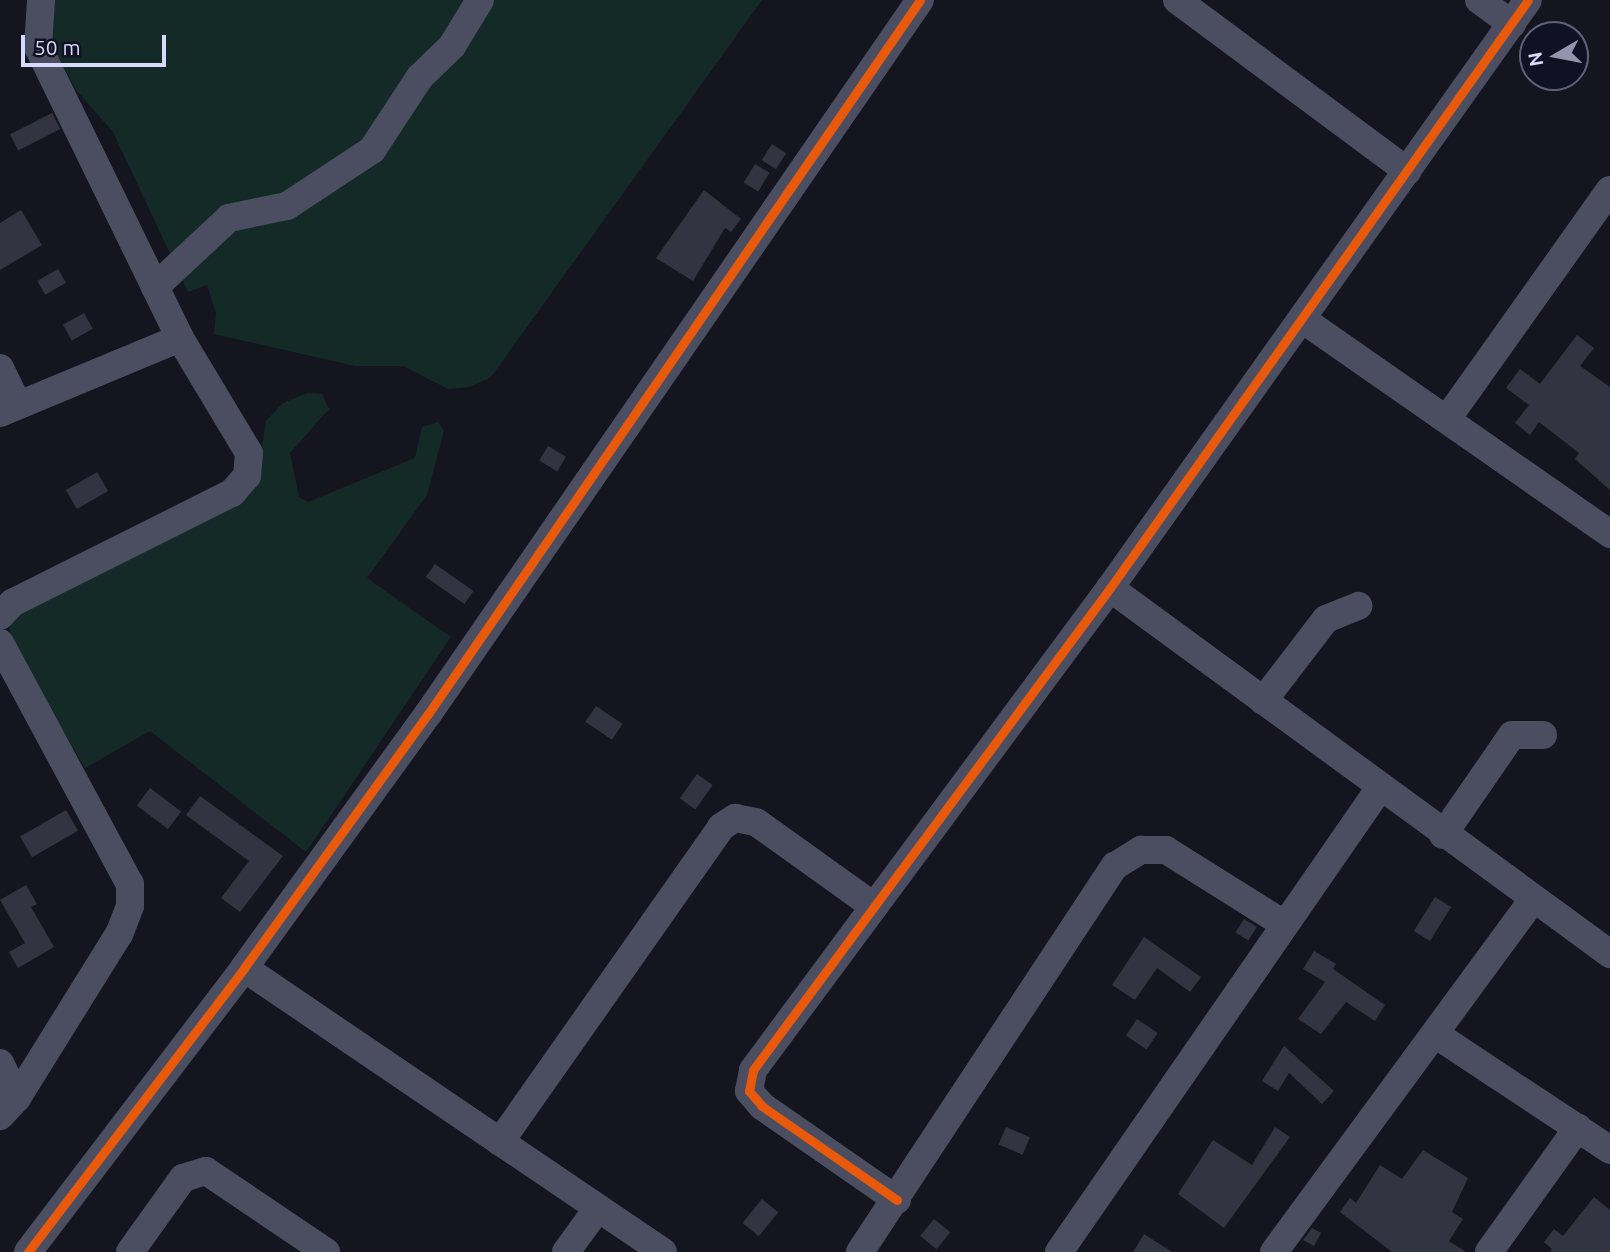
<!DOCTYPE html>
<style>
body{margin:0}
#map{position:relative;width:1610px;height:1252px;overflow:hidden;background:#151520;font-family:Ubuntu,sans-serif}
div>[style]{position:absolute}
[style*='--x']{left:calc(var(--x)*1px);top:calc(var(--y)*1px);width:calc(var(--w)*1px);rotate:calc(var(--a)*1deg)}
.green>*{inset:0;background:#142a27}
.building>*{inset:0;background:#333442;transform-origin:0 0}
.minor>*{height:28px;margin:-14px;padding:0 14px;transform-origin:14px;border-radius:14px;background:#4b4e60}
.cycleway>*{height:9px;margin:-4.5px;padding:0 4.5px;transform-origin:4.5px;border-radius:4.5px;background:#e8590c}
span{translate:-50% -50%;white-space:nowrap;text-align:center;line-height:1.15;-webkit-text-stroke:5px #111124;paint-order:stroke}
.north{position:absolute;left:1519px;top:21px;width:70px;height:70px;box-sizing:border-box;background:#111124;border:2px solid #60617a;border-radius:50%;rotate:260deg;font-size:19px;font-weight:700;line-height:28px;text-align:center;color:#d7dafc}
.north::after{content:'';display:block;margin:auto;width:24px;height:32px;background:#9395af;clip-path:polygon(50% 0,100% 100%,50% 72%,0 100%)}
.scale{position:absolute;left:21px;top:35px;width:145px;height:32px;box-sizing:border-box;border:4px solid #d7dafc;border-top:0;padding-left:9px;font-size:21px;line-height:24px;white-space:nowrap;color:#d7dafc;-webkit-text-stroke:5px #111124;paint-order:stroke}
</style>
<div id="map">
<div class="green">
<div style="clip-path:polygon(55px 0,762px 0,491px 377px,470px 387px,448px 389px,403px 366px,355px 366px,214px 334px,216px 313px,207px 285px,188px 292px,113px 132px,76px 90px,52px 44px)"></div>
<div style="clip-path:polygon(307px 393px,322px 394px,329px 409px,290px 453px,299px 497px,308px 502px,415px 458px,422px 427px,438px 422px,444px 431px,427px 495px,367px 578px,451px 637px,306px 852px,150px 731px,85px 768px,13px 646px,9px 626px,18px 608px,236px 500px,261px 455px,266px 421px,283px 403px)"></div>
</div>
<div class="building">
<div style="left:52px;top:113px;width:18px;height:47px;rotate:63deg"></div>
<div style="left:772px;top:144px;width:17px;height:19px;rotate:33deg"></div>
<div style="left:755px;top:164px;width:17px;height:22px;rotate:31deg"></div>
<div style="clip-path:polygon(704px 190px,741px 219px,731px 232px,725px 228px,693px 281px,656px 258px)"></div>
<div style="clip-path:polygon(21px 210px,42px 245px,0 270px,0 223px)"></div>
<div style="left:58px;top:269px;width:16px;height:24px;rotate:60deg"></div>
<div style="left:84px;top:313px;width:18px;height:24px;rotate:61deg"></div>
<div style="clip-path:polygon(1577px 335px,1594px 348px,1580px 366px,1610px 387px,1610px 490px,1575px 459px,1579px 453px,1539px 422px,1530px 435px,1515px 423px,1529px 405px,1506px 388px,1520px 369px,1540px 384px)"></div>
<div style="left:548px;top:446px;width:21px;height:17px;rotate:31deg"></div>
<div style="left:97px;top:472px;width:22px;height:36px;rotate:60deg"></div>
<div style="left:435px;top:564px;width:47px;height:16px;rotate:35deg"></div>
<div style="left:596px;top:706px;width:32px;height:19px;rotate:34deg"></div>
<div style="left:697px;top:774px;width:19px;height:30px;rotate:35deg"></div>
<div style="left:150px;top:788px;width:39px;height:22px;rotate:37deg"></div>
<div style="clip-path:polygon(200px 796px,283px 856px,240px 912px,221px 898px,249px 861px,186px 815px)"></div>
<div style="left:66px;top:810px;width:24px;height:53px;rotate:60deg"></div>
<div style="clip-path:polygon(26px 885px,37px 904px,31px 907px,54px 947px,18px 968px,9px 952px,25px 943px,0 900px)"></div>
<div style="left:1435px;top:897px;width:19px;height:40px;rotate:32deg"></div>
<div style="left:1244px;top:919px;width:15px;height:16px;rotate:32deg"></div>
<div style="clip-path:polygon(1144px 937px,1201px 977px,1190px 992px,1157px 968px,1135px 1000px,1112px 985px)"></div>
<div style="clip-path:polygon(1314px 951px,1336px 964px,1333px 969px,1385px 1005px,1375px 1021px,1346px 1002px,1321px 1034px,1298px 1019px,1325px 982px,1303px 969px)"></div>
<div style="left:1137px;top:1019px;width:25px;height:20px;rotate:34deg"></div>
<div style="clip-path:polygon(1284px 1046px,1334px 1091px,1322px 1104px,1289px 1073px,1278px 1091px,1262px 1081px)"></div>
<div style="left:1006px;top:1127px;width:26px;height:19px;rotate:23deg"></div>
<div style="clip-path:polygon(1275px 1127px,1290px 1137px,1224px 1228px,1178px 1194px,1213px 1140px,1252px 1165px)"></div>
<div style="clip-path:polygon(1423px 1150px,1468px 1178px,1452px 1212px,1463px 1219px,1449px 1241px,1466px 1252px,1392px 1252px,1340px 1212px,1350px 1198px,1356px 1203px,1380px 1165px,1402px 1179px)"></div>
<div style="clip-path:polygon(1594px 1197px,1610px 1210px,1610px 1252px,1550px 1252px,1552px 1249px,1544px 1242px,1554px 1229px,1563px 1236px)"></div>
<div style="left:762px;top:1199px;width:21px;height:31px;rotate:39deg"></div>
<div style="left:934px;top:1219px;width:21px;height:22px;rotate:39deg"></div>
<div style="clip-path:polygon(1312px 1228px,1321px 1233px,1314px 1246px,1303px 1240px)"></div>
<div style="clip-path:polygon(1144px 1234px,1172px 1252px,1133px 1252px)"></div>
</div>
<div class="minor">
<div style="--x:1177;--y:0;--w:287;--a:36.6"></div>
<div style="--x:1479;--y:0;--w:41;--a:36"></div>
<div style="--x:155;--y:287;--w:101;--a:-43"></div>
<div style="--x:229;--y:218;--w:59;--a:-11.7"></div>
<div style="--x:287;--y:206;--w:102;--a:-33.4"></div>
<div style="--x:372;--y:150;--w:87;--a:-56.7"></div>
<div style="--x:420;--y:77;--w:45;--a:-44.1"></div>
<div style="--x:452;--y:46;--w:54;--a:-58.7"></div>
<div style="--x:1302;--y:319;--w:376;--a:34.9"></div>
<div style="--x:0;--y:368;--w:41;--a:64.1"></div>
<div style="--x:0;--y:413;--w:195;--a:-22.6"></div>
<div style="--x:1447;--y:419;--w:281;--a:-54.6"></div>
<div style="--x:1110;--y:588;--w:620;--a:36.2"></div>
<div style="--x:0;--y:616;--w:18;--a:-47"></div>
<div style="--x:12;--y:603;--w:246;--a:-26.6"></div>
<div style="--x:232;--y:493;--w:23;--a:-49"></div>
<div style="--x:247;--y:476;--w:23;--a:-85"></div>
<div style="--x:249;--y:453;--w:134;--a:-121"></div>
<div style="--x:180;--y:338;--w:324;--a:-116"></div>
<div style="--x:38;--y:47;--w:47;--a:-86.3"></div>
<div style="--x:0;--y:643;--w:274;--a:61.7"></div>
<div style="--x:130;--y:884;--w:22;--a:90"></div>
<div style="--x:130;--y:906;--w:30;--a:111"></div>
<div style="--x:119;--y:934;--w:193;--a:121.9"></div>
<div style="--x:17;--y:1098;--w:25;--a:133"></div>
<div style="--x:1263;--y:701;--w:103;--a:-52.5"></div>
<div style="--x:1326;--y:619;--w:35;--a:-22"></div>
<div style="--x:1443;--y:835;--w:121;--a:-55.4"></div>
<div style="--x:1512;--y:735;--w:31;--a:0"></div>
<div style="--x:244;--y:968;--w:506;--a:34.13"></div>
<div style="--x:1435;--y:1034;--w:210;--a:33.5"></div>
<div style="--x:0;--y:1063;--w:39;--a:64"></div>
<div style="--x:500;--y:1142;--w:385;--a:-54.9"></div>
<div style="--x:721;--y:827;--w:17;--a:-33"></div>
<div style="--x:735;--y:818;--w:21;--a:11"></div>
<div style="--x:756;--y:822;--w:143;--a:35.6"></div>
<div style="--x:897;--y:1200;--w:165;--a:-145.2"></div>
<div style="--x:762;--y:1106;--w:20;--a:-131"></div>
<div style="--x:749;--y:1091;--w:21;--a:-79"></div>
<div style="--x:753;--y:1070;--w:600;--a:-53.47"></div>
<div style="--x:1110;--y:588;--w:721;--a:-54.59"></div>
<div style="--x:28;--y:1252;--w:357;--a:-52.7"></div>
<div style="--x:244;--y:968;--w:314;--a:-54.1"></div>
<div style="--x:428;--y:714;--w:867;--a:-55.43"></div>
<div style="--x:130;--y:1252;--w:91;--a:-54.4"></div>
<div style="--x:183;--y:1178;--w:24;--a:-17"></div>
<div style="--x:206;--y:1171;--w:145;--a:34"></div>
<div style="--x:566;--y:1252;--w:54;--a:-54"></div>
<div style="--x:860;--y:1252;--w:463;--a:-56.6"></div>
<div style="--x:1115;--y:866;--w:31;--a:-32"></div>
<div style="--x:1141;--y:850;--w:25;--a:0"></div>
<div style="--x:1166;--y:850;--w:139;--a:32.1"></div>
<div style="--x:1059;--y:1252;--w:563;--a:-55.35"></div>
<div style="--x:1274;--y:1252;--w:438;--a:-53.7"></div>
<div style="--x:1489;--y:1252;--w:153;--a:-54.5"></div>
</div>
<div class="cycleway">
<div style="--x:897;--y:1200;--w:165;--a:-145.2"></div>
<div style="--x:762;--y:1106;--w:20;--a:-131"></div>
<div style="--x:749;--y:1091;--w:21;--a:-79"></div>
<div style="--x:753;--y:1070;--w:600;--a:-53.47"></div>
<div style="--x:1110;--y:588;--w:721;--a:-54.59"></div>
<div style="--x:28;--y:1252;--w:357;--a:-52.7"></div>
<div style="--x:244;--y:968;--w:314;--a:-54.1"></div>
<div style="--x:428;--y:714;--w:867;--a:-55.43"></div>
</div>
<div class="north">N</div>
<div class="scale">50 m</div>
</div>
